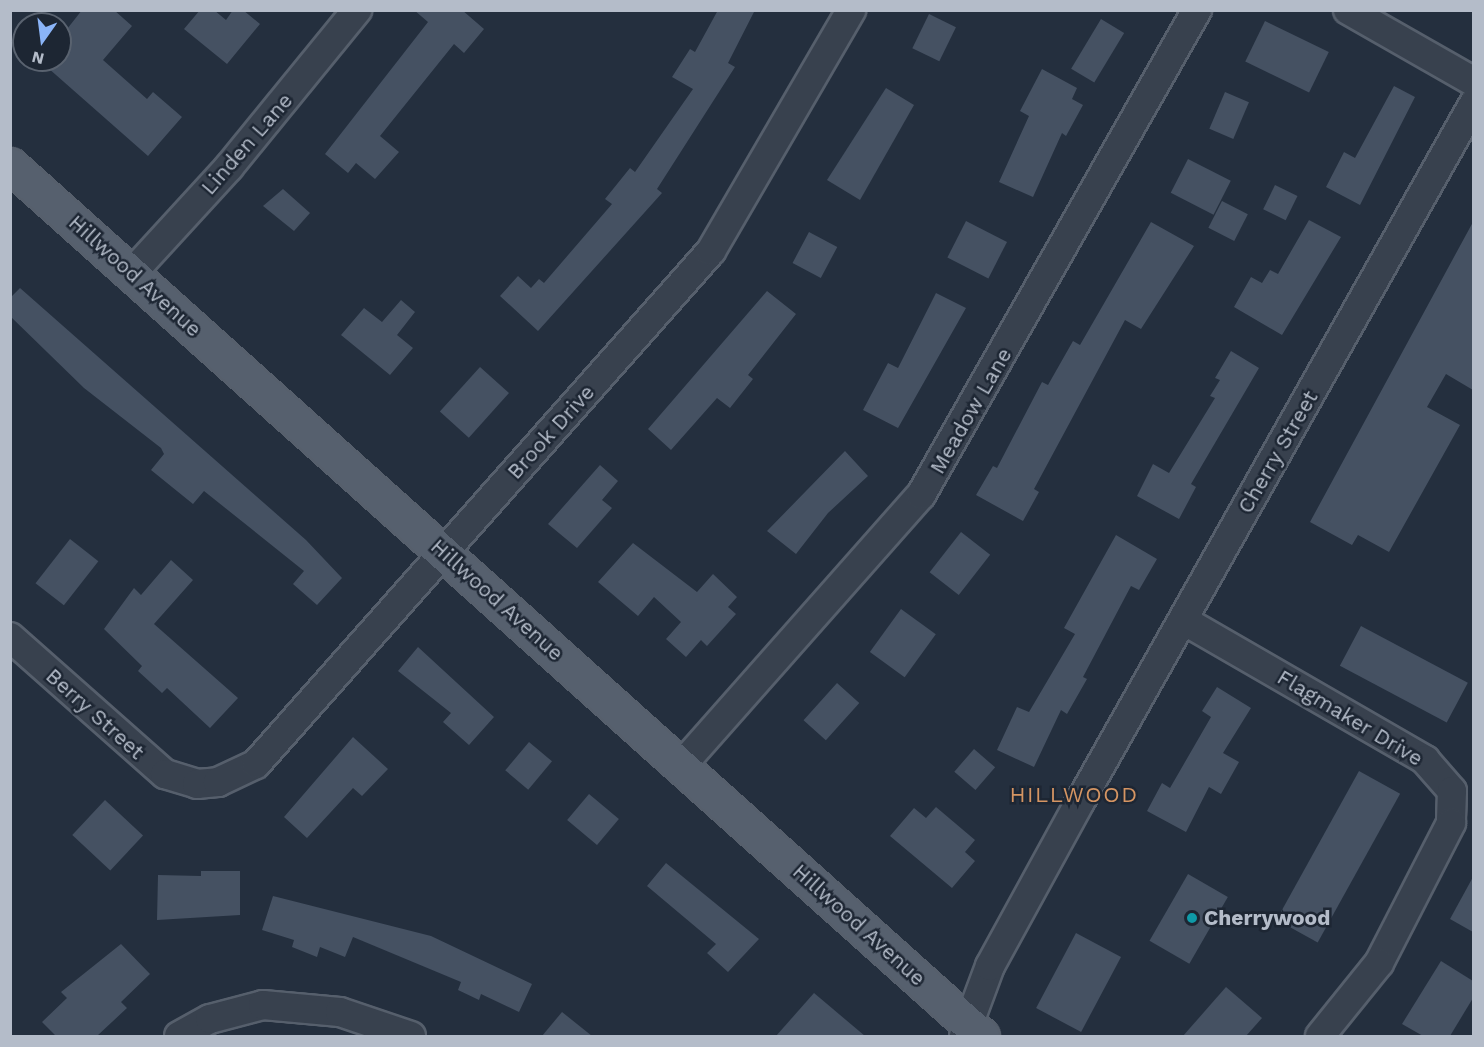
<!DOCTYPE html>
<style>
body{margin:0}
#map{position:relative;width:1484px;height:1047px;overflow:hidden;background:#242f3e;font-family:"Work Sans",sans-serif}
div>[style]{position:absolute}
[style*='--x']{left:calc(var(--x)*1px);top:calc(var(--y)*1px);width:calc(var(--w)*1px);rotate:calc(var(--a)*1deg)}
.building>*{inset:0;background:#455162;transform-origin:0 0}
.roads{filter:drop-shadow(2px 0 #565f6c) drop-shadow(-2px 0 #565f6c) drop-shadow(0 2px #565f6c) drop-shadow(0 -2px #565f6c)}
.minor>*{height:28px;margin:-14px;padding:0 14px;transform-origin:14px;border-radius:14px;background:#38414e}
.major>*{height:33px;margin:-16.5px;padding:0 16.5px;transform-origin:16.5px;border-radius:16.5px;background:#56606e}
.dots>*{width:16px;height:16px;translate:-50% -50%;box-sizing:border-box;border:3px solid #1d2633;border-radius:50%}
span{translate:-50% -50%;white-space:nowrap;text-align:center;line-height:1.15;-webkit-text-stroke:5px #1d2633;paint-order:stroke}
.street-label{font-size:21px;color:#b4bcc9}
.poi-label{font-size:21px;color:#b4bcc9;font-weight:700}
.left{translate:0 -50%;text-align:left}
.neighbourhood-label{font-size:22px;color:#d59563;letter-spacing:1.5px}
.frame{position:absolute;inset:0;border:12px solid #b4bcc9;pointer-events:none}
.north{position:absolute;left:12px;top:12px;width:60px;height:60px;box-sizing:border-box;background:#1d2633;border:2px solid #59626f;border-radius:50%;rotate:194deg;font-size:16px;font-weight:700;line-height:24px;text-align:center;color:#b4bcc9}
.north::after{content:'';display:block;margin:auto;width:21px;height:27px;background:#8ab4f8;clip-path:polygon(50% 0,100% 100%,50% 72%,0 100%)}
</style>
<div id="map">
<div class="building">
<div style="clip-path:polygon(82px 10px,114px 10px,132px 26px,103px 60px,147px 99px,153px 92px,182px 117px,148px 156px,39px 60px,60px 60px,60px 38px)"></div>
<div style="clip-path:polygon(200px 10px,214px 10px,226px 20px,233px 10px,243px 10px,260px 24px,227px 64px,184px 29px)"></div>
<div style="clip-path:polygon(414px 10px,462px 10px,484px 29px,464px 53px,454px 44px,380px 136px,399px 152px,375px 179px,356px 163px,348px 173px,325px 154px,428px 22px)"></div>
<div style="clip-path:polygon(718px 10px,755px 10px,728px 63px,735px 67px,657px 189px,662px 193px,538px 331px,500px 296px,518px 276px,531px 288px,539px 279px,544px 283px,612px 204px,605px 199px,630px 168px,635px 172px,693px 89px,672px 77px,690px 49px,695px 52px)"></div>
<div style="left:929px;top:14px;width:30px;height:38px;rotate:26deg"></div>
<div style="left:1101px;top:19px;width:27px;height:58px;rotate:31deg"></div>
<div style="left:1265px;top:21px;width:71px;height:45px;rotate:26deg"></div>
<div style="clip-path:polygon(1042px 69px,1077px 88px,1072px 99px,1083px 105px,1066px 136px,1062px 133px,1033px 197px,999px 182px,1029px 116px,1020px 111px)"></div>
<div style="clip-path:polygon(1394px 86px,1415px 97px,1360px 205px,1326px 187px,1344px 152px,1355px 158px)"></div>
<div style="clip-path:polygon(886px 88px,914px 105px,860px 200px,827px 180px)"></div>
<div style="left:1225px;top:92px;width:26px;height:40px;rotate:23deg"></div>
<div style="left:1188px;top:159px;width:48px;height:38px;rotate:27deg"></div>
<div style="left:1275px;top:185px;width:25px;height:27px;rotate:26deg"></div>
<div style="clip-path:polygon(283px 189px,310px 213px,294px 231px,263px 206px)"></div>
<div style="left:1222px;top:201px;width:29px;height:30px;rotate:27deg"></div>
<div style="clip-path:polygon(1309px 220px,1341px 237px,1282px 335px,1234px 307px,1251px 277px,1262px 283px,1270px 270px,1278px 274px)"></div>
<div style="left:966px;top:221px;width:46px;height:41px;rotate:27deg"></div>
<div style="clip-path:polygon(1151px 222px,1194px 246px,1141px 329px,1125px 320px,1034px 489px,1039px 492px,1023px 521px,976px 495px,993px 466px,997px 468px,1042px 382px,1048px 385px,1073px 341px,1080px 345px)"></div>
<div style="clip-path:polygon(1473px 222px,1473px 390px,1446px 374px,1427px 407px,1460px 425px,1389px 552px,1358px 535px,1352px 545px,1310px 522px)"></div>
<div style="left:809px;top:232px;width:32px;height:35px;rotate:28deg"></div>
<div style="clip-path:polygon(20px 288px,306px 540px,342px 578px,317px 605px,293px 584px,304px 571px,204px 491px,193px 504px,151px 470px,164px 454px,161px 448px,84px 388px,10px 316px,10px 298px)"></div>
<div style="clip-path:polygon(767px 291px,796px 314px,748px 375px,753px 379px,730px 408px,717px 398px,671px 450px,648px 429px)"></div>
<div style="clip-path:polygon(936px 293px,966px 308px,898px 428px,863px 410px,888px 363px,898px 368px)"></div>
<div style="clip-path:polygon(401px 300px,415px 312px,397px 335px,413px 348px,390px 375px,341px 335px,364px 308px,382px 322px)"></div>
<div style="clip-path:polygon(1231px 351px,1259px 368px,1191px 484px,1196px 487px,1179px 519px,1137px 496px,1153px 464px,1169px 473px,1215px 398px,1210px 396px,1220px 380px,1215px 378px)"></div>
<div style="left:480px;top:367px;width:39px;height:60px;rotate:42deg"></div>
<div style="clip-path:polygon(845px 451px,868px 476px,828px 513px,796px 554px,767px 531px)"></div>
<div style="clip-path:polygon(600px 465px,618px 481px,602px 500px,612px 508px,577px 548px,548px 524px)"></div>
<div style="left:961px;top:532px;width:37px;height:51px;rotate:38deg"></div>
<div style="clip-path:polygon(1116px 535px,1157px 559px,1139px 590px,1131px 586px,1083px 677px,1087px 679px,1067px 714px,1061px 710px,1034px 767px,997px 750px,1017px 707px,1029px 712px,1075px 634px,1064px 628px)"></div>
<div style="left:70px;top:539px;width:36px;height:56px;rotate:38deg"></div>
<div style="clip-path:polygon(633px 543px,697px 592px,713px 574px,737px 597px,728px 607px,736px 614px,707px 646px,701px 640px,686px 657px,666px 639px,681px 622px,654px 597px,638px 616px,598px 582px)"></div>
<div style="clip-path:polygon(171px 560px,193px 580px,154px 624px,238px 698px,210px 728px,167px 688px,162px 693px,138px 671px,142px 666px,104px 629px,134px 588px,141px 595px)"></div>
<div style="left:901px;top:609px;width:43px;height:53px;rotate:36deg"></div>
<div style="left:1361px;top:626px;width:121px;height:45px;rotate:28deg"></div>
<div style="clip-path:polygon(418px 647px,494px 717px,469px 745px,443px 722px,451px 713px,398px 671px)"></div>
<div style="left:837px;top:683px;width:30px;height:50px;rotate:42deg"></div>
<div style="clip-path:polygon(1217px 687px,1251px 708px,1223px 753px,1239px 762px,1221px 794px,1209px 787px,1186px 832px,1147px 811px,1162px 783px,1170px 788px,1211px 717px,1202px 711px)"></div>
<div style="clip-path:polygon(353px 737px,388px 769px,362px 796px,353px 788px,307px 838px,284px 817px)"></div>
<div style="left:529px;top:742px;width:30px;height:37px;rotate:40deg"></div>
<div style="left:974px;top:749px;width:28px;height:30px;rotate:41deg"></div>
<div style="left:1359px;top:771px;width:47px;height:170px;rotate:29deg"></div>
<div style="left:589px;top:794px;width:39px;height:34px;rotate:40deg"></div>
<div style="left:105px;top:800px;width:52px;height:48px;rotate:43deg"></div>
<div style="clip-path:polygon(936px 807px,975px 840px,965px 852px,975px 861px,952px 888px,890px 836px,914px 808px,926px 818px)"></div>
<div style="clip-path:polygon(666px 863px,759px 939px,728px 972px,707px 953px,716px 944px,647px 886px)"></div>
<div style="clip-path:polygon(201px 871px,240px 871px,240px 915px,157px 920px,158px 875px,201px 876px)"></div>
<div style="left:1188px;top:874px;width:46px;height:77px;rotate:30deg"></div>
<div style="clip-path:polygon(1473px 877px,1473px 932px,1450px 919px)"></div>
<div style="clip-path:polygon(273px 896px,431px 936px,532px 984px,519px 1012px,481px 994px,479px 1000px,458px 990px,461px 982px,353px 937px,345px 957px,320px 947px,317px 957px,292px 947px,294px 940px,262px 930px)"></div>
<div style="left:1076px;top:933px;width:51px;height:85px;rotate:28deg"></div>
<div style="clip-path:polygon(121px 944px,150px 974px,121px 1002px,127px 1008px,97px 1036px,56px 1036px,42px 1022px,67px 998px,61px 992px)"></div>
<div style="clip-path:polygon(1441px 961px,1473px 981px,1473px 998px,1450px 1036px,1423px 1036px,1402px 1024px)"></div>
<div style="clip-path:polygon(1226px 987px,1262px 1018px,1246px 1036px,1183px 1036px)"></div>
<div style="clip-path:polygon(814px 993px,865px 1036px,776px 1036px)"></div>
<div style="clip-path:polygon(562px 1012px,592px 1036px,542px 1036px)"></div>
</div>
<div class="roads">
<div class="minor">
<div style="--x:1348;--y:10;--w:145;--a:29.7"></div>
<div style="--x:132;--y:273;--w:144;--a:-47.5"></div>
<div style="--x:229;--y:167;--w:203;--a:-50.8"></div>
<div style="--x:1183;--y:620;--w:280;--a:30"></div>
<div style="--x:1425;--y:760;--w:41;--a:48.9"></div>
<div style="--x:1452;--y:791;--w:32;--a:92"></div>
<div style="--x:1451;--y:823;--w:157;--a:117.2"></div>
<div style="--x:1379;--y:963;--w:94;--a:128.9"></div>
<div style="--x:10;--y:637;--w:207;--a:41.5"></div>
<div style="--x:165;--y:774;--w:34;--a:17"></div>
<div style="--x:197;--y:784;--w:21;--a:-5"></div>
<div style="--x:218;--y:782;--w:42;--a:-25.3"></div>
<div style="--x:256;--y:764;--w:686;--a:-48.43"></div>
<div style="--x:711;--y:251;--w:279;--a:-59.8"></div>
<div style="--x:681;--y:766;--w:362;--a:-48.5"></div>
<div style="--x:921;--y:495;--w:558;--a:-60.36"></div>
<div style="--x:179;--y:1036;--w:35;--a:-29"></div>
<div style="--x:210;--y:1019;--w:55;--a:-14.8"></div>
<div style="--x:263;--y:1005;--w:77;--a:5.2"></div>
<div style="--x:340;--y:1012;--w:75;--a:18.7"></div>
<div style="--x:964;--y:1036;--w:75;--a:-69.6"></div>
<div style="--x:990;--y:966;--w:189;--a:-61.3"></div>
<div style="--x:1081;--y:800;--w:800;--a:-60.58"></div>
</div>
<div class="major">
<div style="--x:10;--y:165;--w:1305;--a:41.86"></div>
</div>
</div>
<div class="dots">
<div style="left:1192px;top:918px;background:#0f9aa8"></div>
</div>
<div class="street-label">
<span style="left:247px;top:144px;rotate:-49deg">Linden Lane</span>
<span style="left:135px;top:276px;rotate:42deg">Hillwood Avenue</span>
<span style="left:971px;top:411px;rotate:-60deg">Meadow Lane</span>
<span style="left:551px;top:432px;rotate:-48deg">Brook Drive</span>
<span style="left:1278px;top:452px;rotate:-60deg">Cherry Street</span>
<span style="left:497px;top:600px;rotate:42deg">Hillwood Avenue</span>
<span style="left:95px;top:714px;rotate:42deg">Berry Street</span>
<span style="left:1350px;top:718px;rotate:31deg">Flagmaker Drive</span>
<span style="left:859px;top:925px;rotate:42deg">Hillwood Avenue</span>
</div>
<div class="poi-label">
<span class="left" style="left:1204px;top:918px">Cherrywood</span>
</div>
<div class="neighbourhood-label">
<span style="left:1074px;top:795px">HILLWOOD</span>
</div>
<div class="frame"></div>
<div class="north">N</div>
</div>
